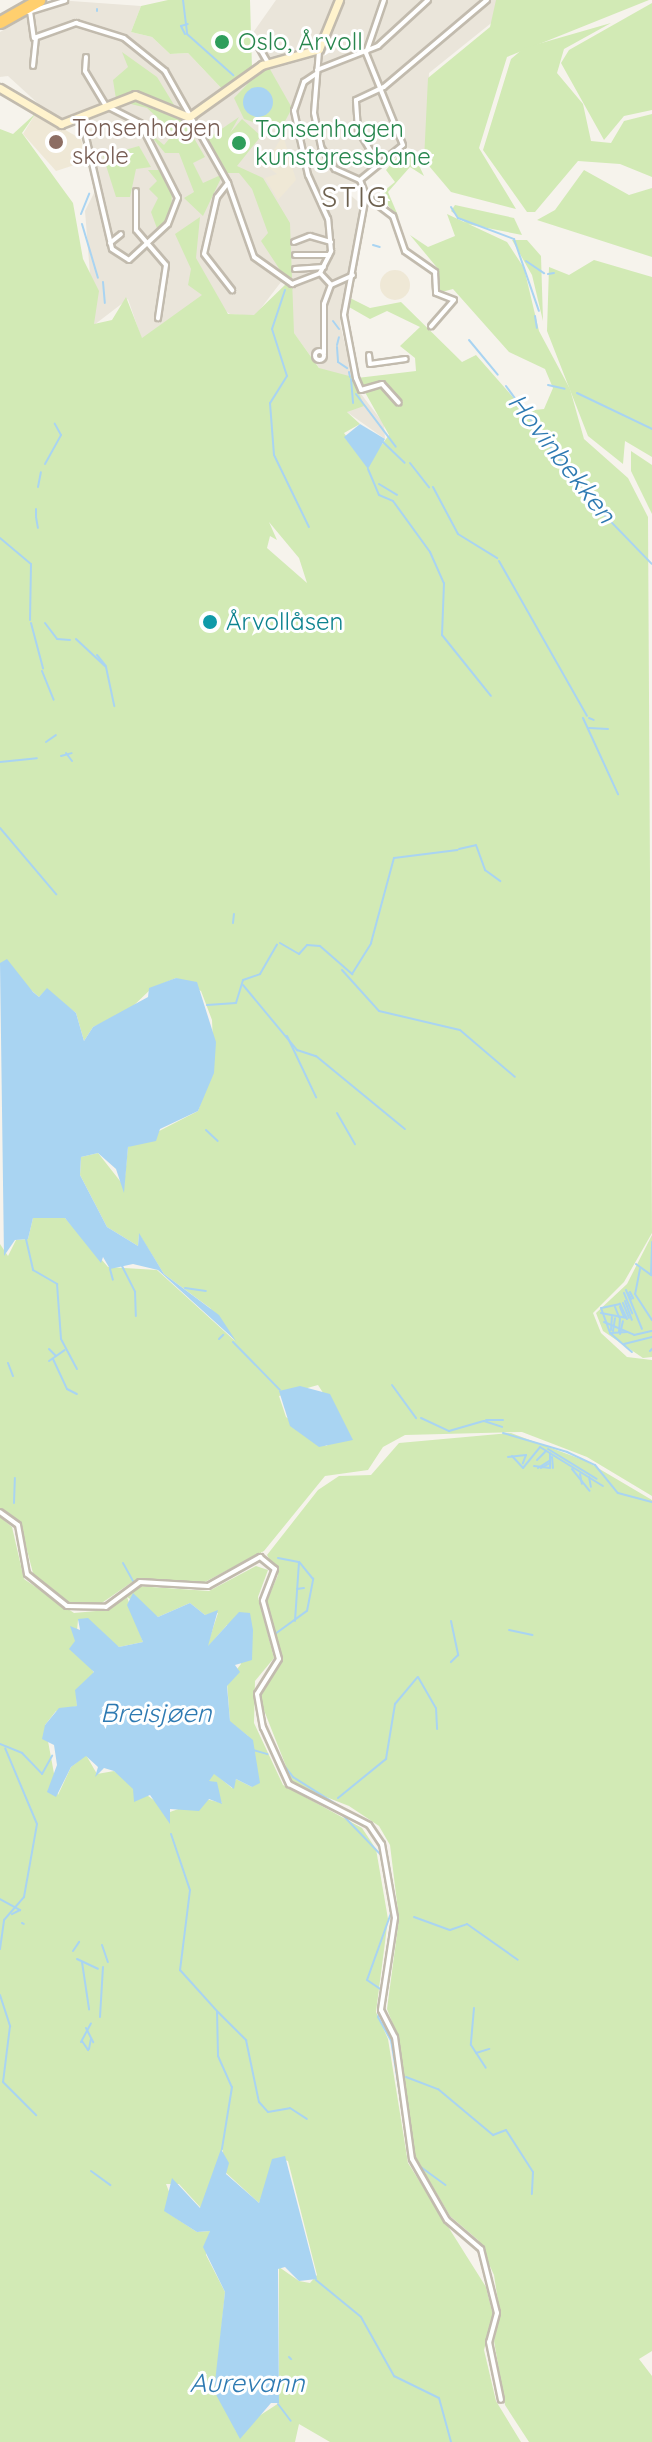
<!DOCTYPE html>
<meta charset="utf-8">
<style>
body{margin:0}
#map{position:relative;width:652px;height:2442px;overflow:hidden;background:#f6f3ec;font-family:Quicksand,sans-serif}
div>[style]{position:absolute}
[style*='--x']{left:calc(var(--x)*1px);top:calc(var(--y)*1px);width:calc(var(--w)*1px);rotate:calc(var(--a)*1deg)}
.residential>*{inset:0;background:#eae5da}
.education>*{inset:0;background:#efe8d6}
.round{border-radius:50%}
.green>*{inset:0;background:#d2eab5}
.water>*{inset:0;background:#a9d4f2}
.stream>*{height:2px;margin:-1px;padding:0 1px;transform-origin:1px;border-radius:1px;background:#a9d4f2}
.roads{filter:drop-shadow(2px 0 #c2bbae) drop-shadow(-2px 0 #c2bbae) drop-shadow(0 2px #c2bbae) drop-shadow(0 -2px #c2bbae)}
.street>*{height:4px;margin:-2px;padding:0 2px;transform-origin:2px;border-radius:2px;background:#fff}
.street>.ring{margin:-2px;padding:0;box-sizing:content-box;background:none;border:4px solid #fff;border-radius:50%}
.secondary>*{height:7px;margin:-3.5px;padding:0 3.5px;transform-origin:3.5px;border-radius:3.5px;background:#fff3cd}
.highway>*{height:11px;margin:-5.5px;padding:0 5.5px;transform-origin:5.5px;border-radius:5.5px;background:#ffcf6e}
.dots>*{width:22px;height:22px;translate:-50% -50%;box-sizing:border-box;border:4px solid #fff;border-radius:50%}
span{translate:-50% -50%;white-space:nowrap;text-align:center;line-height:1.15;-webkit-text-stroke:6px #fff;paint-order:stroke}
.leisure-label{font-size:24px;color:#27864d}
.left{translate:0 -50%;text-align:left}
.education-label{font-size:24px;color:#785e54}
.culture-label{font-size:24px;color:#0d838f}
.water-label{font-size:26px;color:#2e7ab2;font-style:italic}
.quarter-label{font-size:28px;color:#6e6250;letter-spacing:2px}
</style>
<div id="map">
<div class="residential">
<div style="clip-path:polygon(57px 0,141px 6px,131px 32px,152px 37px,170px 54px,188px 53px,224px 91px,262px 64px,250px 37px,276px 0,500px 0,495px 20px,429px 73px,426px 155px,404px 146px,348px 193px,363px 206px,340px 324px,353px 378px,320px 369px,293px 332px,289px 283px,281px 282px,255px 316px,230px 314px,204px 297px,142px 340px,128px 299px,94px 325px,85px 211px,99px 183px,85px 124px,55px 119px,8px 76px,0 77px,0 32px)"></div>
<div style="clip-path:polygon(358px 390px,384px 424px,385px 439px,347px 412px)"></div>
</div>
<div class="education">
<div style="clip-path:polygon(36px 113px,81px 139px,87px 161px,56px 171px,23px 134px)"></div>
<div style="clip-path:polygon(283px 135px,296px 180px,278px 200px,265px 178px,277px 174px,265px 165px)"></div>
<div class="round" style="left:380px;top:270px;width:30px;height:30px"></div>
</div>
<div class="green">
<div style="clip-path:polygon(168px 0,250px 0,252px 68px,224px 91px,188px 53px,170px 54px,152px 37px,131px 32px,141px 6px)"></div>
<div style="clip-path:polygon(496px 0,649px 0,507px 57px,479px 148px,516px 209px,451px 192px,424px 160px,428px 78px,490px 27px)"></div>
<div style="clip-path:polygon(652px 3px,652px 110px,624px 116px,604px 140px,561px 63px,569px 50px)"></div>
<div style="clip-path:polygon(611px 23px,564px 49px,557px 73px,583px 104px,591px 141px,611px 143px,624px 121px,652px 114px,652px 177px,620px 164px,578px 161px,535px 212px,527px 212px,483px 150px,511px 59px,524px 48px)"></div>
<div style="clip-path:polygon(122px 52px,157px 77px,179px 113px,141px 94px,116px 99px,113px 80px,128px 67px)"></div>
<div style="clip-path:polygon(267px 64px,292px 108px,280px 131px,244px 119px,234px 98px)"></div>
<div style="clip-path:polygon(144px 99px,184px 121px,205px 157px,193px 163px,203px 183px,223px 174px,203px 216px,184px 198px,194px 192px,179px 153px,165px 153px,145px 129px,164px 145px,174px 133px,147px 108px,123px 102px)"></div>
<div style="clip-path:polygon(evenodd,36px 113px,22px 133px,73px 203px,83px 259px,99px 291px,94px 324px,112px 320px,126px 297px,142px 338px,202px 295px,188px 285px,191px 269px,175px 234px,200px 217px,196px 258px,228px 314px,254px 315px,288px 282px,261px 241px,268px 233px,252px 189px,239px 173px,224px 173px,207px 139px,239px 117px,230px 133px,242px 119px,261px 136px,237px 166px,263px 178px,290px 223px,294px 333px,319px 368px,353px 377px,364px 406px,347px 412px,360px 424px,344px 433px,367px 464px,389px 435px,357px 378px,416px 371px,415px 358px,400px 346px,420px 327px,387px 311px,370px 319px,349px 307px,350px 298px,370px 308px,401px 302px,462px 362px,476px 355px,525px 411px,544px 409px,553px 388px,545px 369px,509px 352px,453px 289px,438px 293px,439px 270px,410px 235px,428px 247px,455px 236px,447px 214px,507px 242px,524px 268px,539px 331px,570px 389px,584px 439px,628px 478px,648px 517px,652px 1233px,624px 1282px,593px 1313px,601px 1333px,627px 1357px,652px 1360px,652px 1496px,587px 1457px,522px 1432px,405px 1435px,383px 1447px,368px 1470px,325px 1476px,264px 1551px,201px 1584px,135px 1580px,96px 1607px,66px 1604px,34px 1577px,20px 1523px,0 1510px,0 1244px,8px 1256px,16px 1240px,28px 1239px,33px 1218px,65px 1218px,108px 1267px,157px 1270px,235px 1341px,210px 1308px,164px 1274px,139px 1234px,138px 1246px,107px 1227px,80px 1175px,81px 1157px,98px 1153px,124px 1186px,128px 1147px,198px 1111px,214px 1066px,212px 1020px,201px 991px,176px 978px,152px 988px,128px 1011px,93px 1027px,84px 1041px,76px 1013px,46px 990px,39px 997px,0 963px,0 129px,13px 134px,36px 113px,269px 522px,299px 558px,307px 583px,267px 548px,270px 536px,277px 540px,269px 522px,36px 113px,318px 1385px,349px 1433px,326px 1446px,286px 1417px,279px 1396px,318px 1385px)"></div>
<div style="clip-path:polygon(139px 146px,151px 167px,136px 169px,130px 197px,116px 197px,103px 156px)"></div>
<div style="clip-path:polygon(402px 151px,416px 159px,424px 176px,410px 167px,388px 192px,399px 218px,379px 195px,395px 182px,386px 170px)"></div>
<div style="clip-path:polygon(148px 170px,159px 170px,172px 192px,171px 217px,158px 231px,151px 212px,158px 198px,149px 189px,157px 181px)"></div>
<div style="clip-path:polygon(584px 170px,629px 195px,652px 188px,652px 257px,537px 220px,555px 210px)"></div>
<div style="clip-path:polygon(455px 205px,514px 218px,522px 235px,467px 224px,451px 211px)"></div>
<div style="clip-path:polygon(512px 240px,527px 240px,541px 256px,543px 321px,532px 275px)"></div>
<div style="clip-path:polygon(594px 260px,652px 277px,652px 457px,625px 441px,623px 464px,588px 436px,547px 331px,549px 267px,569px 275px)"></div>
<div style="clip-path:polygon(631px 451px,652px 465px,652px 514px,631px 471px)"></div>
<div style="clip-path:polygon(652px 1235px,652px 1357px,643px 1358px,603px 1331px,596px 1313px,627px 1284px)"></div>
<div style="clip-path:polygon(511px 1433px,586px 1461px,652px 1500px,652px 2351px,639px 2359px,652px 2376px,652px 2442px,529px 2442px,505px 2405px,494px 2341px,500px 2314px,494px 2275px,478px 2240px,450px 2216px,414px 2154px,399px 2040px,387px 2009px,399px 1919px,390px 1845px,379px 1826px,349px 1806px,293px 1784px,258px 1695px,281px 1657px,265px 1605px,278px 1575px,267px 1555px,318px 1490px,339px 1476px,371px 1475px,399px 1443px)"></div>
<div style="clip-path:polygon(evenodd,0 1517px,12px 1527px,24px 1579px,74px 1613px,107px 1610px,137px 1586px,209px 1591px,256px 1566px,268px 1570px,258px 1597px,274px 1658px,255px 1681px,254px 1723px,283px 1785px,362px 1828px,376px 1849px,388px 1919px,376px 2012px,388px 2039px,408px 2163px,486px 2287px,493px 2315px,484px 2350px,496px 2401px,521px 2442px,330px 2442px,299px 2424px,295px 2442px,0 2442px,0 1517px,127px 1597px,158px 1617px,190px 1603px,205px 1615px,218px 1613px,206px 1649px,227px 1625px,241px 1664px,227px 1682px,230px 1722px,248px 1736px,256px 1774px,252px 1787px,236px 1779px,232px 1788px,214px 1773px,208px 1780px,222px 1803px,206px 1799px,170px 1812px,114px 1771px,97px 1774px,86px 1755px,71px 1767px,58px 1795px,45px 1725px,56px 1711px,77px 1706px,76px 1690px,94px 1673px,76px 1642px,78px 1620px,119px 1647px,143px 1642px,127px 1597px,0 1517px,223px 2149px,223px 2170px,259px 2203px,277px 2158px,288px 2161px,317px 2275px,310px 2283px,299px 2281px,279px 2267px,279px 2403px,236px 2431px,216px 2385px,225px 2292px,206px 2255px,210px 2231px,197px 2232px,165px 2211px,172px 2199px,166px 2184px,179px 2184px,201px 2208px,223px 2149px)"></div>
</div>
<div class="water">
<div class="round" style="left:243px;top:87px;width:30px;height:30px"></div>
<div style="clip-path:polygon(360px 424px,385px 439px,368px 469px,344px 437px)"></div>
<div style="clip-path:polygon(7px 959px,33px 992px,39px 997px,47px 988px,76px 1013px,84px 1041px,93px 1027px,148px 997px,149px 988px,176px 978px,197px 982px,216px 1042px,214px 1073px,198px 1111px,160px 1129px,156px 1141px,128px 1147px,124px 1193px,116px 1169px,98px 1153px,81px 1157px,80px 1175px,107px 1227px,138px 1246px,139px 1233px,164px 1274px,219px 1315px,236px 1341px,158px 1270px,133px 1264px,110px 1269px,103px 1257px,101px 1263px,65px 1218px,33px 1218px,28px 1239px,15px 1240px,4px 1256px,0 963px)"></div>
<div style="clip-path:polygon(300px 1386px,330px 1394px,353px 1440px,319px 1447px,290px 1426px,279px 1391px)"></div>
<div style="clip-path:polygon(133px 1593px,158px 1617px,190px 1603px,205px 1615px,218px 1610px,208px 1646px,239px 1612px,250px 1613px,253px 1630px,252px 1660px,235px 1665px,240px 1672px,227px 1686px,230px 1721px,253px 1740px,260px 1783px,252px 1787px,236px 1779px,234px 1789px,214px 1774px,209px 1781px,217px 1782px,222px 1804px,209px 1799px,199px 1811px,170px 1809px,170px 1824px,150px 1795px,134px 1802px,133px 1789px,114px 1771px,104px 1768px,95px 1777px,98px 1767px,86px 1756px,71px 1767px,56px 1797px,47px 1792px,57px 1765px,54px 1745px,42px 1739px,45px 1725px,59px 1708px,77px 1706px,75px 1690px,94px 1672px,69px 1649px,75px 1641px,70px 1626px,80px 1630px,78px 1619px,88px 1618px,119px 1647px,143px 1642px,127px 1605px)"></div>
<div style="clip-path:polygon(221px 2149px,229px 2163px,226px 2174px,259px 2203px,272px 2159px,285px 2156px,317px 2279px,299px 2281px,285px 2267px,278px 2269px,279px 2403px,271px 2403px,240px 2439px,214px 2391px,225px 2292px,203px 2247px,210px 2231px,197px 2232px,164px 2211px,172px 2178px,200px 2208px)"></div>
</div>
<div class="stream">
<div style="--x:183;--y:0;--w:34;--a:83"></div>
<div style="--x:187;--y:34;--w:62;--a:41.7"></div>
<div style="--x:97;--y:11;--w:2;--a:-90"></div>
<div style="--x:185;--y:34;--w:9;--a:-117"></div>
<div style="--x:181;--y:26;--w:7;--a:-16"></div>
<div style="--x:451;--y:207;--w:13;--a:58"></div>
<div style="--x:458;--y:218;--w:60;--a:20.6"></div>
<div style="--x:514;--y:239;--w:76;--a:70.9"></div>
<div style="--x:81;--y:214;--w:22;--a:-68"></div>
<div style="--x:82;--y:224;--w:56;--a:73.5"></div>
<div style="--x:373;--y:245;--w:7;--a:16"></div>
<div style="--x:526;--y:261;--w:22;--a:34"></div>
<div style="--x:548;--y:274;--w:6;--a:-9"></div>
<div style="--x:103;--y:282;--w:21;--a:85"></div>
<div style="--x:285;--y:290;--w:41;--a:108.4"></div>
<div style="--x:272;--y:329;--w:49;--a:72.3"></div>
<div style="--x:287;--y:376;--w:32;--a:122"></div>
<div style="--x:270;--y:403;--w:52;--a:85.6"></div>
<div style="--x:274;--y:455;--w:80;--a:64.1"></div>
<div style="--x:535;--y:316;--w:12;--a:81"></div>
<div style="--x:333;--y:321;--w:10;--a:53"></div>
<div style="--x:469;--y:340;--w:45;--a:50.4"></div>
<div style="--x:337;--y:345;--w:8;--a:-76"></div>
<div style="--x:337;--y:347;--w:15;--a:86"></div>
<div style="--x:338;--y:362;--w:11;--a:34"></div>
<div style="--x:349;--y:372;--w:5;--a:79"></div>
<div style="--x:351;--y:379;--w:24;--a:85"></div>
<div style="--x:548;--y:385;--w:17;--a:13"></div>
<div style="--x:506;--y:386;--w:137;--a:53.9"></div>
<div style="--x:587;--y:497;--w:93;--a:45.9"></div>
<div style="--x:577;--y:393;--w:83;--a:25.6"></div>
<div style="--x:356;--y:394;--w:66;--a:53"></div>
<div style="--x:383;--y:442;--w:30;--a:44"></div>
<div style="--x:410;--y:463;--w:31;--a:52"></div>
<div style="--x:45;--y:464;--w:33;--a:-61"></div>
<div style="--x:61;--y:435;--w:13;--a:-119"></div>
<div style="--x:368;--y:469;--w:28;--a:67"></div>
<div style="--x:379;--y:495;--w:15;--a:23"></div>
<div style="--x:393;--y:501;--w:63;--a:54"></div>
<div style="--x:430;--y:552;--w:34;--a:66"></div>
<div style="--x:444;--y:583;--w:52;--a:92.2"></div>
<div style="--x:442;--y:635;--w:78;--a:51.2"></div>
<div style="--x:379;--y:484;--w:21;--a:31"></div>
<div style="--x:38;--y:487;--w:15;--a:-79"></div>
<div style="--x:433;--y:487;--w:53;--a:62"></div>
<div style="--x:458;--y:534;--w:46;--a:31.6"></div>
<div style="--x:36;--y:516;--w:7;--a:-90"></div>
<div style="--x:36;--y:517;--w:11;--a:80"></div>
<div style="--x:0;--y:538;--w:40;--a:40"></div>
<div style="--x:31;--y:564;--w:56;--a:91"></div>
<div style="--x:499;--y:561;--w:178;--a:60.4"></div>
<div style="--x:31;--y:623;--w:47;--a:75.1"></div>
<div style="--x:45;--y:623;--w:20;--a:53"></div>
<div style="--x:57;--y:639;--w:13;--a:4"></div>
<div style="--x:76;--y:639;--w:41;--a:43"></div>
<div style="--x:106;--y:667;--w:40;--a:78"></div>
<div style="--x:97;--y:655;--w:14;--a:51"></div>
<div style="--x:42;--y:671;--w:31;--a:68"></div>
<div style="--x:583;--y:718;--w:84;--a:65.3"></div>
<div style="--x:589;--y:718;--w:5;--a:22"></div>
<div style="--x:589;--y:728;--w:19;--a:3"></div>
<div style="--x:46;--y:742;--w:12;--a:-35"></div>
<div style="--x:66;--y:753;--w:10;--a:53"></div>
<div style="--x:61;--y:756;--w:11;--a:-15"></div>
<div style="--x:0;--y:762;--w:37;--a:-6"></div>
<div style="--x:0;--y:828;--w:87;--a:49.7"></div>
<div style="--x:459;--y:849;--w:17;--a:-13"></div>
<div style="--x:476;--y:845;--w:27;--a:70"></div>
<div style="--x:485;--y:870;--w:19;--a:36"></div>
<div style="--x:233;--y:923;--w:9;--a:-84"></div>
<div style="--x:280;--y:943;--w:22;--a:30"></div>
<div style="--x:299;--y:954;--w:12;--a:-48"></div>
<div style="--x:307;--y:945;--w:13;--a:4"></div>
<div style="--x:320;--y:946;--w:43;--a:41.2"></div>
<div style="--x:352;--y:974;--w:36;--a:-58"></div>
<div style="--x:371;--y:943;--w:88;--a:-74.9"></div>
<div style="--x:394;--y:858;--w:64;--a:-7.2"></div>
<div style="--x:342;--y:970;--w:55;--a:47.9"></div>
<div style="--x:379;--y:1011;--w:83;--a:13.2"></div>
<div style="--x:460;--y:1030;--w:72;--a:40.5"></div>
<div style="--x:243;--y:985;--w:85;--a:50.3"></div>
<div style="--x:297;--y:1050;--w:20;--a:18"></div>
<div style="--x:316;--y:1056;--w:115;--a:39.4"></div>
<div style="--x:207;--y:1005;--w:29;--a:-4"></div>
<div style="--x:236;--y:1003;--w:24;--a:-73"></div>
<div style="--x:243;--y:980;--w:18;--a:-19"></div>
<div style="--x:260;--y:974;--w:34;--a:-60"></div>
<div style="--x:287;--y:1036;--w:68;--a:64.6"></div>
<div style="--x:337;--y:1113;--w:36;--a:60"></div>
<div style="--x:206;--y:1130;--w:16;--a:43"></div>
<div style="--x:26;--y:1239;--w:32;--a:77"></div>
<div style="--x:33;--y:1270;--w:28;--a:30"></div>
<div style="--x:57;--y:1284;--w:55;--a:85.8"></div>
<div style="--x:61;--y:1339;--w:34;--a:62"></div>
<div style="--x:636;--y:1264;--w:19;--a:36"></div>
<div style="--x:651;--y:1275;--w:33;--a:-88"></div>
<div style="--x:122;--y:1266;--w:29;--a:63"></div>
<div style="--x:135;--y:1292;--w:24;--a:88"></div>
<div style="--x:110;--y:1269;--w:11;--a:75"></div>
<div style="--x:640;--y:1269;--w:25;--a:101"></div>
<div style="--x:635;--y:1294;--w:31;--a:57"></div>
<div style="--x:185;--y:1288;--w:21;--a:8"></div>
<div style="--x:626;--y:1290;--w:42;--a:67.7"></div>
<div style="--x:630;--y:1292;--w:7;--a:63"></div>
<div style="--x:624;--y:1293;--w:22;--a:68"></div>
<div style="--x:628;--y:1293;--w:7;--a:63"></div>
<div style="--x:625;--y:1301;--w:20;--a:70"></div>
<div style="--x:623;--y:1303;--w:16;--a:68"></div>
<div style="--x:615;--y:1307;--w:11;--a:68"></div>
<div style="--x:620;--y:1307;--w:11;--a:68"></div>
<div style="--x:601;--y:1313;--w:25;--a:11"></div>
<div style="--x:627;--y:1319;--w:17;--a:-115"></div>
<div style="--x:620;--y:1304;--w:19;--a:168"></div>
<div style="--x:601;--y:1308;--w:27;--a:70"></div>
<div style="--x:610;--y:1333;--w:29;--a:41"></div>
<div style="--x:604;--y:1322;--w:33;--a:23"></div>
<div style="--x:634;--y:1335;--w:18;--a:-13"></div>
<div style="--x:611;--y:1330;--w:13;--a:-86"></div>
<div style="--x:613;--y:1331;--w:13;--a:-81"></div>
<div style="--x:619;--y:1332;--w:14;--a:-86"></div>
<div style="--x:611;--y:1333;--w:16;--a:-4"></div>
<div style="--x:620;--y:1334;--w:13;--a:-77"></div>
<div style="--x:219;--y:1339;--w:6;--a:-45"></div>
<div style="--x:233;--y:1342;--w:67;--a:45.6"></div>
<div style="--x:624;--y:1344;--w:29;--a:-14"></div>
<div style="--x:49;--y:1349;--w:10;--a:45"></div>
<div style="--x:650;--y:1351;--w:3;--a:-45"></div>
<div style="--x:53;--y:1359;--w:33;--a:65"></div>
<div style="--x:67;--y:1389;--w:11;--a:27"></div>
<div style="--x:49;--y:1361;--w:19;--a:-35"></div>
<div style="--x:8;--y:1363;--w:14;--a:69"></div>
<div style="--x:392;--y:1385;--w:41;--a:54"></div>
<div style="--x:421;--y:1418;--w:31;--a:25"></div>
<div style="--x:449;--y:1431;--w:36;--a:-16"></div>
<div style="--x:484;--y:1421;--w:19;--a:18"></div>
<div style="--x:486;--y:1420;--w:17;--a:0"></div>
<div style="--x:503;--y:1433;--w:67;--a:16.5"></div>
<div style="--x:567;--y:1452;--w:31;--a:25"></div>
<div style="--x:595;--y:1465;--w:36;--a:51"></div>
<div style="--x:618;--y:1493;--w:35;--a:15"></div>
<div style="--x:540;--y:1447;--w:74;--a:31.8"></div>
<div style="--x:548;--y:1449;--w:57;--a:31.5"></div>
<div style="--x:512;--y:1456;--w:16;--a:47"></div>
<div style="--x:523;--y:1468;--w:27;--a:-51"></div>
<div style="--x:508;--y:1457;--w:18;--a:-6"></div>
<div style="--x:526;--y:1455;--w:9;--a:111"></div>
<div style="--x:552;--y:1457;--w:11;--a:85"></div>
<div style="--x:537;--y:1460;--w:13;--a:-45"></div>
<div style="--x:534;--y:1466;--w:16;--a:7"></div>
<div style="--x:550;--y:1468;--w:15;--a:-90"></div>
<div style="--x:538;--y:1468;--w:13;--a:-32"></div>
<div style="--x:541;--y:1468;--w:10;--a:-29"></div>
<div style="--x:572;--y:1469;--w:28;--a:51"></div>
<div style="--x:580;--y:1474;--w:10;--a:79"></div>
<div style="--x:589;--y:1477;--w:10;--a:79"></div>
<div style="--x:14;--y:1503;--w:25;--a:-88"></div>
<div style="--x:278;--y:1558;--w:21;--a:11"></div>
<div style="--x:299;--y:1562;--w:59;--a:93.9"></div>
<div style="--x:123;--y:1563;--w:23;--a:61"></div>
<div style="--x:297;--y:1589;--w:7;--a:-8"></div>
<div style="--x:451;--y:1621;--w:35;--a:78"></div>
<div style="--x:458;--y:1655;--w:10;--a:135"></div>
<div style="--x:509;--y:1630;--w:24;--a:12"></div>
<div style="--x:275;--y:1634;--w:39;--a:-36"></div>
<div style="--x:307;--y:1611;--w:33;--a:-79"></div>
<div style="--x:313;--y:1579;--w:22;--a:-129"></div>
<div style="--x:0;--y:1744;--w:24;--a:22"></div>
<div style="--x:22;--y:1753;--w:29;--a:46"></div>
<div style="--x:42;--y:1774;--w:21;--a:-61"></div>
<div style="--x:253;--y:1750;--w:15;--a:16"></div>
<div style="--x:279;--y:1759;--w:23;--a:52"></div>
<div style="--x:293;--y:1777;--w:71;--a:32.3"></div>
<div style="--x:338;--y:1798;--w:62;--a:-39.1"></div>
<div style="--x:386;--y:1759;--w:56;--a:-80.7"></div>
<div style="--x:395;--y:1704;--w:35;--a:-50"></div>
<div style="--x:418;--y:1677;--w:36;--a:60"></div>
<div style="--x:436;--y:1708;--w:21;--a:87"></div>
<div style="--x:335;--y:1807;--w:68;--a:46.2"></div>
<div style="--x:171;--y:1834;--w:59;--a:71.3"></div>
<div style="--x:190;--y:1890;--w:81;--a:97.1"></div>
<div style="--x:180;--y:1970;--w:55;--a:47.9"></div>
<div style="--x:217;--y:2011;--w:45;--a:88.7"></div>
<div style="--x:218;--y:2056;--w:34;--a:66"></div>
<div style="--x:232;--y:2087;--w:63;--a:99.2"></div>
<div style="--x:385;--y:1869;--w:44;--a:82.2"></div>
<div style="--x:391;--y:1913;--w:71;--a:109.7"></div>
<div style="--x:367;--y:1980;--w:18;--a:34"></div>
<div style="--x:382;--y:1990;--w:27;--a:98"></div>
<div style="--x:378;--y:2017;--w:26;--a:61"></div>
<div style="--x:391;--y:2040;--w:98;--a:80.6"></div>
<div style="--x:0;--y:1899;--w:23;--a:29"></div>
<div style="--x:20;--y:1910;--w:9;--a:153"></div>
<div style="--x:414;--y:1917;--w:38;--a:20"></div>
<div style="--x:450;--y:1930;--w:18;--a:-19"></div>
<div style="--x:467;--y:1924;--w:62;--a:35.2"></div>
<div style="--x:22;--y:1923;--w:2;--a:27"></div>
<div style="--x:102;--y:1945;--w:18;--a:71"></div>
<div style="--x:0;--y:1949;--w:29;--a:-82"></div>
<div style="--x:4;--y:1920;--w:30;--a:-49"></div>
<div style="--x:24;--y:1897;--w:74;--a:-79.9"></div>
<div style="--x:37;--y:1824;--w:82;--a:-112.8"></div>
<div style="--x:73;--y:1951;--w:11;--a:-56"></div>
<div style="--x:77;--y:1959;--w:23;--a:25"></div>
<div style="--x:82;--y:1962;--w:48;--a:81.5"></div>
<div style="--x:0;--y:1995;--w:33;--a:72"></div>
<div style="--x:10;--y:2026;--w:56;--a:97.1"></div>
<div style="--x:3;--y:2082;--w:47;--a:45"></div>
<div style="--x:474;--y:2008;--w:37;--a:95"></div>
<div style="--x:471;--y:2045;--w:27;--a:57"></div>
<div style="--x:218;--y:2012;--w:40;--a:45"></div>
<div style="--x:246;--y:2040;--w:63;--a:78.2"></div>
<div style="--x:259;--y:2102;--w:13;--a:48"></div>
<div style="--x:268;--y:2112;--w:22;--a:-10"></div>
<div style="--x:290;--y:2108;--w:20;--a:33"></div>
<div style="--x:100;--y:2017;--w:50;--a:-86.6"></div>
<div style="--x:86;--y:2028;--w:16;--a:63"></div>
<div style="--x:82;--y:2041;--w:11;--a:56"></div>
<div style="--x:81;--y:2042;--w:21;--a:-62"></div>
<div style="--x:89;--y:2049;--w:10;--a:-79"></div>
<div style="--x:476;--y:2053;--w:14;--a:-17"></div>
<div style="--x:406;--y:2077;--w:34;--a:21"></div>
<div style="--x:438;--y:2089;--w:72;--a:39.9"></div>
<div style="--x:493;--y:2135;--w:14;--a:-21"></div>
<div style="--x:506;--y:2130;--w:50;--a:57.3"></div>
<div style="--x:533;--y:2172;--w:22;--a:93"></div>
<div style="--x:418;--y:2165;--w:34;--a:36"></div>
<div style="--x:91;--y:2171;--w:24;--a:36"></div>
<div style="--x:316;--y:2280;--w:58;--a:39.4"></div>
<div style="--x:361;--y:2317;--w:68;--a:60.8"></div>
<div style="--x:394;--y:2376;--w:50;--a:26.1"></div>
<div style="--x:439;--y:2398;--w:46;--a:74.7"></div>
<div style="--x:289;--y:2357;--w:3;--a:45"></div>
<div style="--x:278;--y:2404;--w:21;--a:53"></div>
</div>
<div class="roads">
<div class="street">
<div style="--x:30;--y:11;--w:27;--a:82"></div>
<div style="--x:34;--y:38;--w:45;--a:-19.7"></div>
<div style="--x:76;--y:23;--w:50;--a:17.4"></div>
<div style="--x:124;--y:38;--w:53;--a:38.8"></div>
<div style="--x:165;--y:71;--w:129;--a:60.6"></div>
<div style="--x:228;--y:183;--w:78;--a:70.6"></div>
<div style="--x:254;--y:257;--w:47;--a:35.4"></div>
<div style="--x:292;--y:284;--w:30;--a:-21"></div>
<div style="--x:320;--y:273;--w:25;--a:-63"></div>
<div style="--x:331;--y:251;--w:32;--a:-95"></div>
<div style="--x:328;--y:219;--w:48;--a:-114.4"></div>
<div style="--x:308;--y:175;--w:66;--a:-102.3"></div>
<div style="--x:294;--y:111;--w:31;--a:-71"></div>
<div style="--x:304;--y:82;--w:14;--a:-34"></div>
<div style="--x:28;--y:12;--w:39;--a:-17"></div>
<div style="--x:256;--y:42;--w:24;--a:60"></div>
<div style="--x:319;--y:51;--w:62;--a:94.6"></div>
<div style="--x:314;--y:113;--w:35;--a:78"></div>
<div style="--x:321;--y:147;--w:26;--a:58"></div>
<div style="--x:335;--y:169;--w:27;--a:24"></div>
<div style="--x:360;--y:180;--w:17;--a:69"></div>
<div style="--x:366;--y:196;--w:121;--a:100.5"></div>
<div style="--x:344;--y:315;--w:64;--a:79.2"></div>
<div style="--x:356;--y:378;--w:13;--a:67"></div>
<div style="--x:361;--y:390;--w:22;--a:-16"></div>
<div style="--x:382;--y:384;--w:25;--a:48"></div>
<div style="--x:86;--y:57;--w:14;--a:94"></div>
<div style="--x:85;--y:71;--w:41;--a:59"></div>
<div style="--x:33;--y:66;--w:29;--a:-84"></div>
<div style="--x:317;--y:70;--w:66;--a:-21.5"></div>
<div style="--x:378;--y:46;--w:68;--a:-42.6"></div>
<div style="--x:82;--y:120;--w:132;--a:76.9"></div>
<div style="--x:112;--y:249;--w:20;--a:33"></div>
<div style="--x:129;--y:260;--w:53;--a:-42.7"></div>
<div style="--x:168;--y:224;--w:28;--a:-69"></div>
<div style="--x:178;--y:198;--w:84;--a:-116.9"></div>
<div style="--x:140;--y:123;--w:38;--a:-153"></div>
<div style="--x:378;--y:163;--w:39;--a:-121"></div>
<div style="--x:358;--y:130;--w:30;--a:-94"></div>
<div style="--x:356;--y:100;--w:31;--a:-25"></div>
<div style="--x:384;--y:87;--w:135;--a:-40.2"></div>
<div style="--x:360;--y:180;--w:55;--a:-39.1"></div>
<div style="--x:403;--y:145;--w:99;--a:-111.9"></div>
<div style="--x:366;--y:53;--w:56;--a:-71.2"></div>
<div style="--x:228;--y:183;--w:18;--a:128"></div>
<div style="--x:217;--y:197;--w:58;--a:102.8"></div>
<div style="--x:204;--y:254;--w:46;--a:52.1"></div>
<div style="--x:136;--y:191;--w:39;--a:90"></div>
<div style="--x:136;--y:230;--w:46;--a:49.4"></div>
<div style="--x:166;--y:265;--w:54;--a:98.6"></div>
<div style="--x:366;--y:196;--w:34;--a:37"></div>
<div style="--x:393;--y:216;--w:37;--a:71"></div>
<div style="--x:405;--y:251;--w:37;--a:35"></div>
<div style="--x:435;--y:272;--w:21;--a:87"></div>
<div style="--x:436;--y:293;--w:19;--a:21"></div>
<div style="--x:454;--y:300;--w:35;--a:131"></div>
<div style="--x:294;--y:242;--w:17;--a:-21"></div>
<div style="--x:310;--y:236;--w:22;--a:16"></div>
<div style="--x:110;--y:243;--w:14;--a:-39"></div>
<div style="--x:295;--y:255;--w:34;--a:0"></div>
<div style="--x:295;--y:269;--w:29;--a:-4"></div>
<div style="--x:320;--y:273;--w:16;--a:47"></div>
<div class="ring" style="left:314.5px;top:350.5px;width:5px;height:5px"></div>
<div style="--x:324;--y:353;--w:49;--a:-90"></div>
<div style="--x:324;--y:304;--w:20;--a:-70"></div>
<div style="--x:331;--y:285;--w:24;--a:-24"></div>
<div style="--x:369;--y:355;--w:9;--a:84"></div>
<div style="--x:370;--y:364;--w:36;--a:-8"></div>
<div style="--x:0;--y:1512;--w:22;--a:36"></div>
<div style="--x:18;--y:1525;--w:50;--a:79.6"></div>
<div style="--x:27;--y:1574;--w:51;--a:38.7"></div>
<div style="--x:67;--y:1606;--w:39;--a:1"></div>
<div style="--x:106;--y:1607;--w:42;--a:-36.3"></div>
<div style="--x:140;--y:1582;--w:68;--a:3.4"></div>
<div style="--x:208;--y:1586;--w:60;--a:-29.1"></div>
<div style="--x:260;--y:1557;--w:19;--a:39"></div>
<div style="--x:275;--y:1569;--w:34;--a:111"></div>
<div style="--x:263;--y:1601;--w:60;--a:74.6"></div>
<div style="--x:279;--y:1659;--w:41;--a:122.2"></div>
<div style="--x:257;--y:1694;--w:34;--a:80"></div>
<div style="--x:263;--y:1727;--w:63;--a:65.5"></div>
<div style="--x:289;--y:1784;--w:90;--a:27.1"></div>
<div style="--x:369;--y:1825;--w:23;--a:56"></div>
<div style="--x:382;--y:1844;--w:75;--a:80"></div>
<div style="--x:395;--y:1918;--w:93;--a:98.7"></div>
<div style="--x:381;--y:2010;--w:30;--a:63"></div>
<div style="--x:395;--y:2037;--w:123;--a:82.1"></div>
<div style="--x:412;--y:2159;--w:70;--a:60.2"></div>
<div style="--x:447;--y:2220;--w:45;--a:40.5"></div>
<div style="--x:481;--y:2249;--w:66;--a:76"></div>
<div style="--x:497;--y:2313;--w:30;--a:105"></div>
<div style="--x:489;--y:2342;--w:59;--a:78.3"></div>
</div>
<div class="secondary">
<div style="--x:0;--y:88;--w:71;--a:30.5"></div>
<div style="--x:61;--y:124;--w:79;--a:-21.4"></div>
<div style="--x:135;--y:95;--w:58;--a:22.2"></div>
<div style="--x:189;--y:117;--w:90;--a:-35.5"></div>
<div style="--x:262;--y:65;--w:59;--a:-15.7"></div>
<div style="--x:319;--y:49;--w:53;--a:-67.8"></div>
</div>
<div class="highway">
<div style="--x:0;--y:22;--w:45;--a:-29.4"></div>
</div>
</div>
<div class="dots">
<div style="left:222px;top:42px;background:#2e9e5b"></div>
<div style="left:56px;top:142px;background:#8d6e63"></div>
<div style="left:239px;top:143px;background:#2e9e5b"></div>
<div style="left:210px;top:622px;background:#0f9aa8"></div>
</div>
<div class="leisure-label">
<span class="left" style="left:238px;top:42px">Oslo, Årvoll</span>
<span class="left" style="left:255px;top:143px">Tonsenhagen<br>kunstgressbane</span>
</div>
<div class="education-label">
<span class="left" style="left:72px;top:142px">Tonsenhagen<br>skole</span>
</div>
<div class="culture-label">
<span class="left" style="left:226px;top:622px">Årvollåsen</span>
</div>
<div class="water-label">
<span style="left:562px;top:458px;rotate:52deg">Hovinbekken</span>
<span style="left:156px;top:1713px">Breisjøen</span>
<span style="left:247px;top:2383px">Aurevann</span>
</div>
<div class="quarter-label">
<span style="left:355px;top:197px">STIG</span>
</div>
</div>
